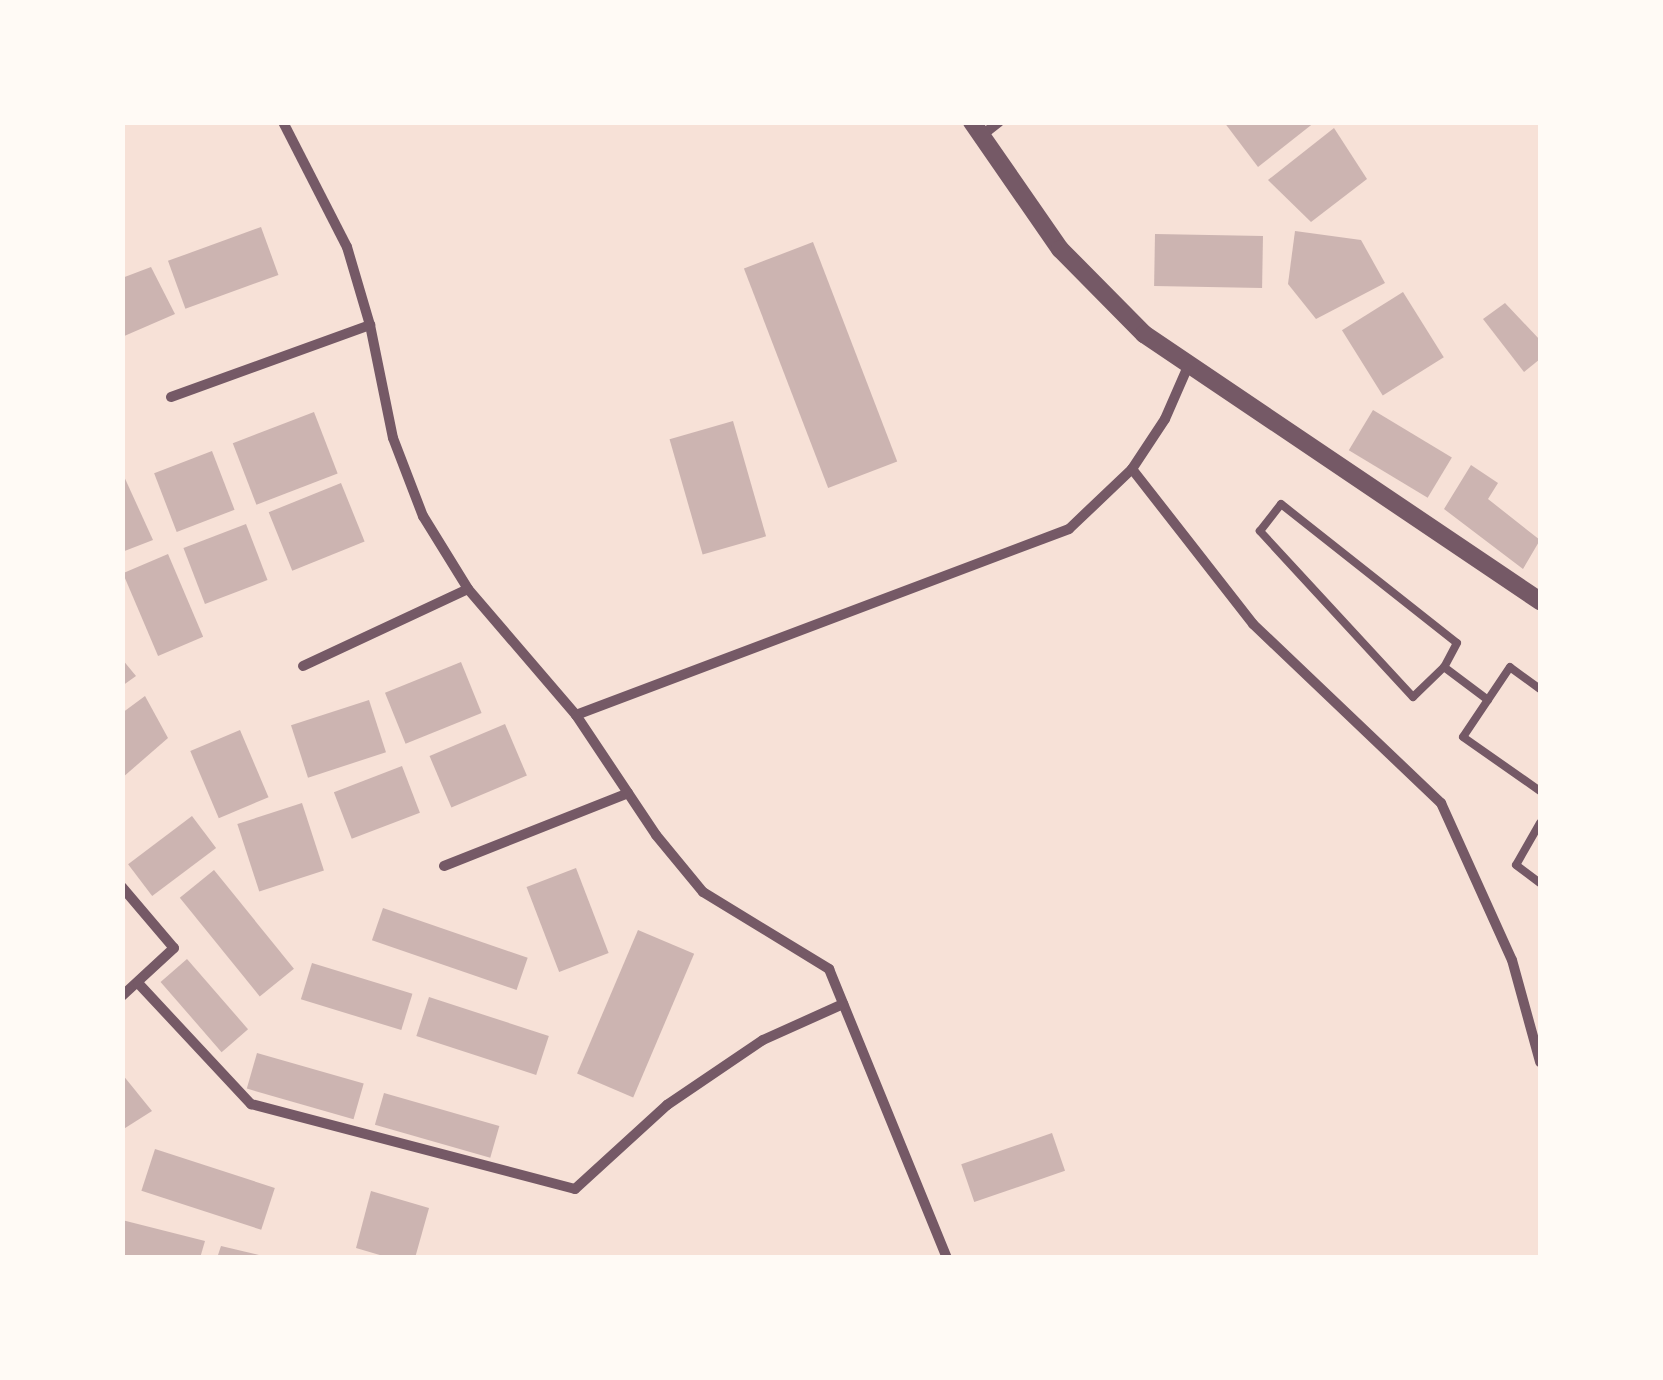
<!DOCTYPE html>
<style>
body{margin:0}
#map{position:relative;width:1663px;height:1380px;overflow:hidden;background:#f7e1d7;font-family:Roboto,sans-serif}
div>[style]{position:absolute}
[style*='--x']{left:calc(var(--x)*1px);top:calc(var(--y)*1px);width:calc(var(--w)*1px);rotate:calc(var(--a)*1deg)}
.building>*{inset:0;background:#ccb4b1;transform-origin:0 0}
.service>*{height:8px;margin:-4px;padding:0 4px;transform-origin:4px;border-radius:4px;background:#755966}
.minor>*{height:10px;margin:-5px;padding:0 5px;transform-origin:5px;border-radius:5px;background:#755966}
.tertiary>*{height:18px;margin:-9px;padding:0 9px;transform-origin:9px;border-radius:9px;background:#755966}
span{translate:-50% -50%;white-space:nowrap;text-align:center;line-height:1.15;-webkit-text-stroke:10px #fffaf5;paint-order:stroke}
.frame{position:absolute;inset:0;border:125px solid #fffaf5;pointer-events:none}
</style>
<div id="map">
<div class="building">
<div style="clip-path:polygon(1224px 122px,1315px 122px,1258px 167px)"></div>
<div style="clip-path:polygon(1334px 128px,1367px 179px,1311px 222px,1268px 180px)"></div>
<div style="left:261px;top:227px;width:51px;height:99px;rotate:70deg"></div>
<div style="clip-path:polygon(1295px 231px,1361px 240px,1385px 283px,1316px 319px,1288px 284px)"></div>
<div style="left:1155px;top:234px;width:108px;height:52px;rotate:1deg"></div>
<div style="left:813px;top:242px;width:235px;height:74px;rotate:69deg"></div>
<div style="clip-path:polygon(151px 267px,175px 314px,122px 337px,122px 278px)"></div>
<div style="left:1403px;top:292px;width:77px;height:72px;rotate:58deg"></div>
<div style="clip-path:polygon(1505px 303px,1540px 340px,1540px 359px,1524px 372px,1483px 319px)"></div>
<div style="left:1373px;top:410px;width:92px;height:47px;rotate:31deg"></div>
<div style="left:314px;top:412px;width:66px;height:87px;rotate:69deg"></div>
<div style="left:733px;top:421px;width:120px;height:66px;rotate:74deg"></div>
<div style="left:212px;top:451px;width:63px;height:62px;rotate:69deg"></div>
<div style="clip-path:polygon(1471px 465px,1498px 483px,1488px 499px,1540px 540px,1523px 569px,1444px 509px)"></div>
<div style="clip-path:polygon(122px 472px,153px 540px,122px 552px)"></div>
<div style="left:341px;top:483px;width:63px;height:78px;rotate:68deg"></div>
<div style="left:246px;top:524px;width:60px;height:67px;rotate:69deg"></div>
<div style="left:168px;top:554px;width:90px;height:49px;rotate:67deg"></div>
<div style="clip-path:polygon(122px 659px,136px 676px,122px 686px)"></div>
<div style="left:461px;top:662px;width:55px;height:82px;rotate:68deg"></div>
<div style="clip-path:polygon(145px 696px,168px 738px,122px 778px,122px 713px)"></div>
<div style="left:369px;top:700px;width:55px;height:82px;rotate:72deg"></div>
<div style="left:505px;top:724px;width:56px;height:82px;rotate:67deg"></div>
<div style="left:240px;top:730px;width:73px;height:54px;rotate:67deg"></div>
<div style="left:402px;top:766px;width:50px;height:73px;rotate:69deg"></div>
<div style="left:302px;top:803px;width:71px;height:68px;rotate:72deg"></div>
<div style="left:192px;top:816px;width:40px;height:80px;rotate:53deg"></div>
<div style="left:576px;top:868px;width:91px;height:53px;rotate:69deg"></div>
<div style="left:214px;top:870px;width:127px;height:44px;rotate:51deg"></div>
<div style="left:383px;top:908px;width:153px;height:34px;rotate:19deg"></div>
<div style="left:638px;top:930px;width:61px;height:156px;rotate:23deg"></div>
<div style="left:187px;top:959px;width:93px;height:35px;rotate:49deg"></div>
<div style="left:312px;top:963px;width:105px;height:38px;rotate:17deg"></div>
<div style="left:429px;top:997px;width:126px;height:41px;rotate:18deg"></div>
<div style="left:257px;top:1053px;width:111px;height:37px;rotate:16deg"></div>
<div style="clip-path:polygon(122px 1074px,152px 1111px,122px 1130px)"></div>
<div style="left:384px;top:1093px;width:120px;height:33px;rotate:16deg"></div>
<div style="left:1052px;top:1133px;width:40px;height:96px;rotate:71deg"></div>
<div style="left:155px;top:1149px;width:126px;height:44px;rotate:18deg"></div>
<div style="clip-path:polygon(371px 1191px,429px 1208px,415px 1258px,390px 1258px,356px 1248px)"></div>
<div style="clip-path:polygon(122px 1220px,205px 1241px,200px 1258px,122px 1258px)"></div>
<div style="clip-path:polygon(221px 1246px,263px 1256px,263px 1258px,217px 1258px)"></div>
</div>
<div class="service">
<div style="--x:1281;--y:504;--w:224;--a:38.3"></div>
<div style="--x:1457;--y:643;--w:27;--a:118"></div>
<div style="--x:1444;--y:667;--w:43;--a:135.9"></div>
<div style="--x:1413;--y:697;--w:226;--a:-132.7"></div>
<div style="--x:1260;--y:531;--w:34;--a:-52"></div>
<div style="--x:1444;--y:667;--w:55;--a:36.9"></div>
<div style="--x:1540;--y:689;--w:37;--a:-144"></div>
<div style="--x:1510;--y:667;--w:84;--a:123.9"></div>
<div style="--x:1463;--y:737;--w:94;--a:35"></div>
<div style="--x:1540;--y:823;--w:48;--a:119.7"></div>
<div style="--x:1516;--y:865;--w:30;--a:37"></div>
</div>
<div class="minor">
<div style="--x:283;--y:122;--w:140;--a:62.9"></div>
<div style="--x:347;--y:247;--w:81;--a:73.6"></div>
<div style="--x:370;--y:325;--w:115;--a:78.5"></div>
<div style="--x:393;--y:438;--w:84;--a:69"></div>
<div style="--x:423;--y:516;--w:86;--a:58.3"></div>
<div style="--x:468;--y:589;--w:166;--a:49.4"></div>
<div style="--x:576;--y:715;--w:144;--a:56.3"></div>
<div style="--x:656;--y:835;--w:74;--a:50.5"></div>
<div style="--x:703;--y:892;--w:148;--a:31.4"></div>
<div style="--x:829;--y:969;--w:312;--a:67.8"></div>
<div style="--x:981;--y:136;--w:23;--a:-38"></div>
<div style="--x:171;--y:397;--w:212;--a:-19.9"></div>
<div style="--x:1132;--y:469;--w:197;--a:52"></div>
<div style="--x:1253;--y:624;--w:260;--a:43.6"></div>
<div style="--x:1441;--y:803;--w:172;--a:65.7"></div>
<div style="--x:1512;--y:960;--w:106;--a:74.6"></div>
<div style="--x:303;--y:666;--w:182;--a:-25"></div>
<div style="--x:576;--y:715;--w:527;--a:-20.67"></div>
<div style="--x:1069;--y:529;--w:87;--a:-43.6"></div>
<div style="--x:1132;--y:469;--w:60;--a:-56.6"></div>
<div style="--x:1165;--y:419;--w:60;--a:-66.4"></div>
<div style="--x:444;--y:866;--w:198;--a:-21.6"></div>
<div style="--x:122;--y:887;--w:80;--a:49.6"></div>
<div style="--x:174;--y:948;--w:71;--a:137.3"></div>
<div style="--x:138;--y:983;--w:166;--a:47"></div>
<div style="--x:251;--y:1104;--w:335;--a:14.7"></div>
<div style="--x:575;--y:1189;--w:125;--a:-42.4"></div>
<div style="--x:667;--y:1105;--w:116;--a:-34.1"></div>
<div style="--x:763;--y:1040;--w:88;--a:-24.2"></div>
</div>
<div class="tertiary">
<div style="--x:972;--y:122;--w:155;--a:55.3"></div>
<div style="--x:1060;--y:249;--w:120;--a:45.3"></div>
<div style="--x:1144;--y:334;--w:478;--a:34"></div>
</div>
<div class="frame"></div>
</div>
